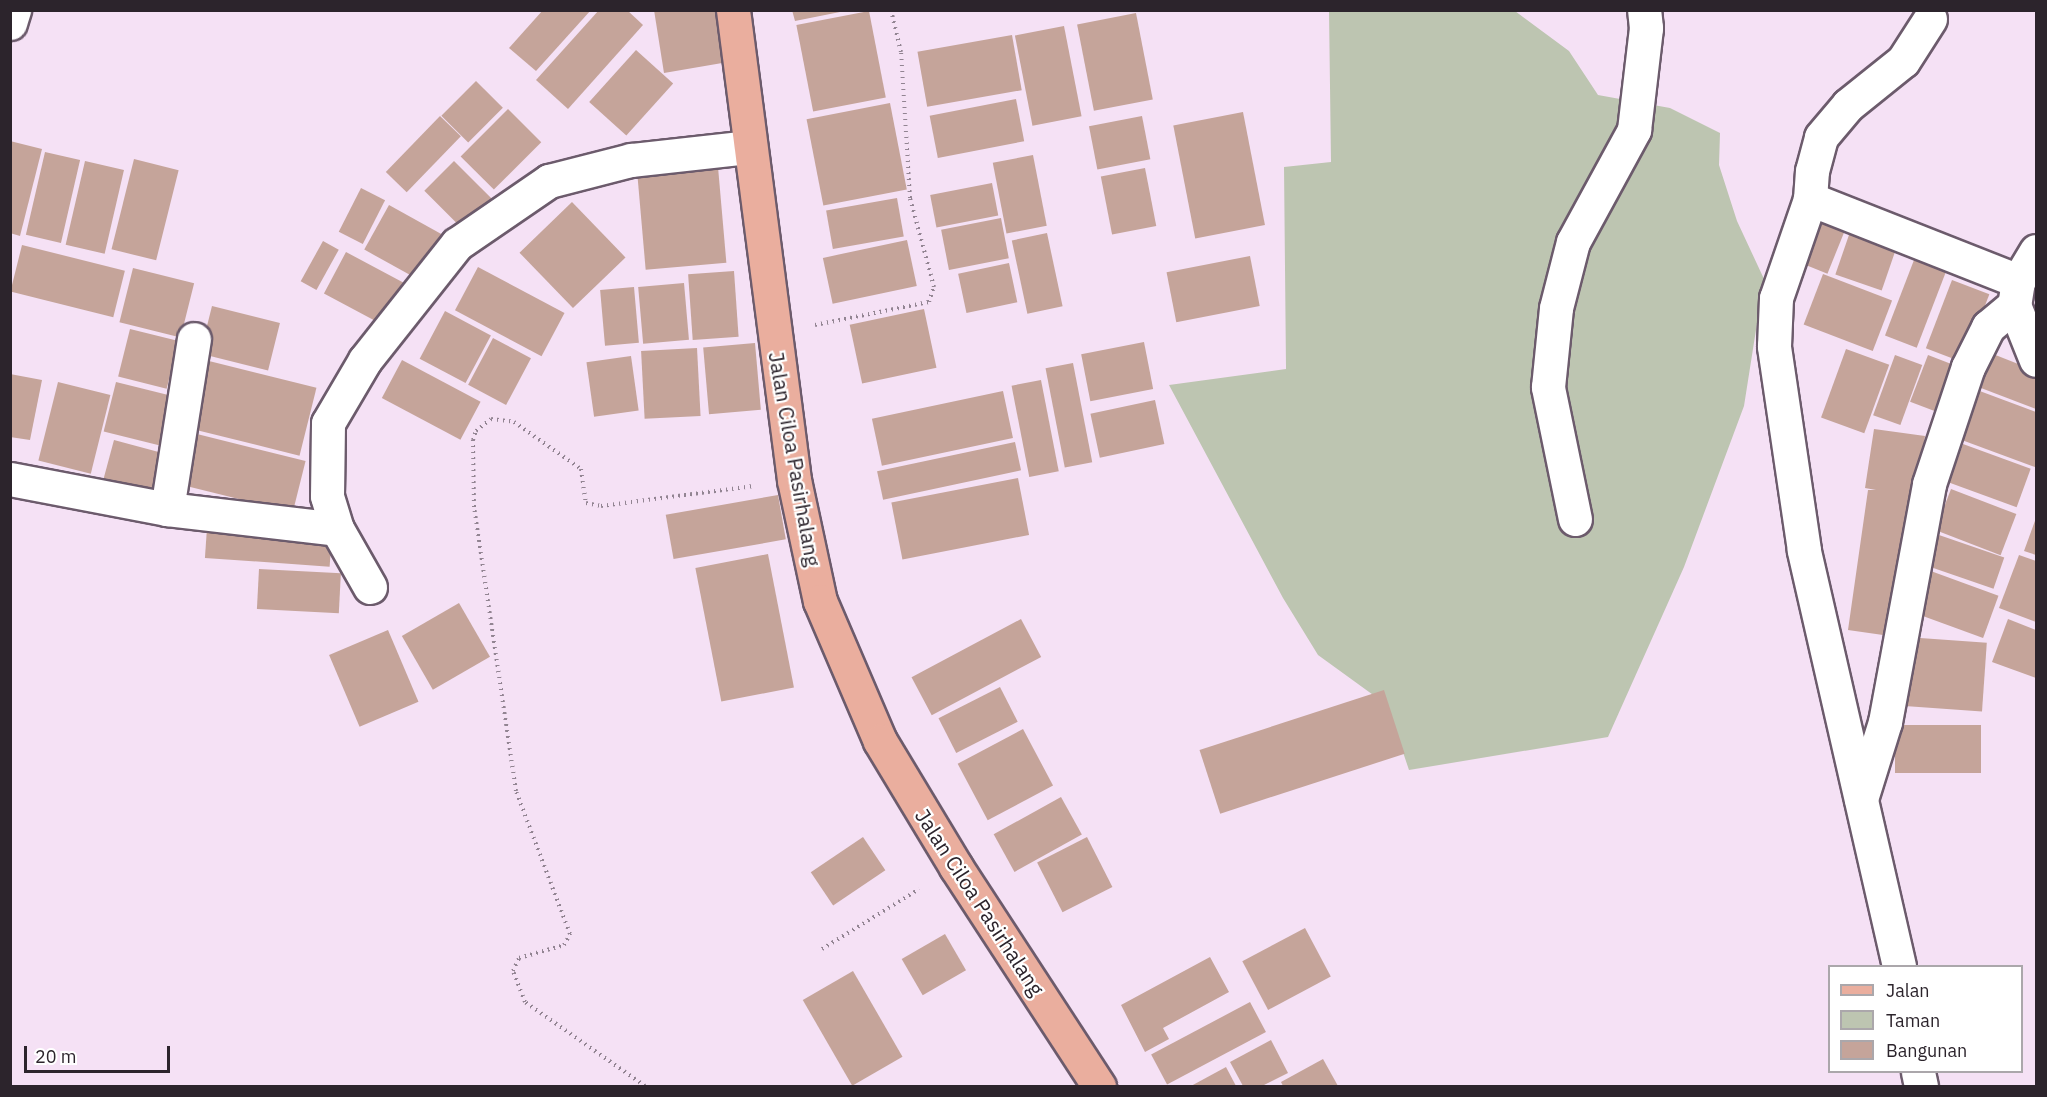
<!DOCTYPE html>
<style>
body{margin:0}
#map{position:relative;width:2047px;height:1097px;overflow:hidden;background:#f5e1f5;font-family:"IBM Plex Sans",sans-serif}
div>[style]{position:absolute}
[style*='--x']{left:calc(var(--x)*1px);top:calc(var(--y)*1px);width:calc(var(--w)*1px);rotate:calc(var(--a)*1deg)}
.green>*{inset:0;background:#bdc5b1}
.building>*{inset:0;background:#c5a49a;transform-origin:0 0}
.path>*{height:4px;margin-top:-2px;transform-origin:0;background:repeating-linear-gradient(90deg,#928492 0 1.5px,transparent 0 6px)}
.roads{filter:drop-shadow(2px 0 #6c5b6c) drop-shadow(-2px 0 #6c5b6c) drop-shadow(0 2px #6c5b6c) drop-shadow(0 -2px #6c5b6c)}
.street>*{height:33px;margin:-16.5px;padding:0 16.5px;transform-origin:16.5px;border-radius:16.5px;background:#fff}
.primary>*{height:33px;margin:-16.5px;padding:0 16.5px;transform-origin:16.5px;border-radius:16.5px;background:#eaae9e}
span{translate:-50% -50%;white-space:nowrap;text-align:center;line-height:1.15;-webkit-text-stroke:4.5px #fff;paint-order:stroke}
.street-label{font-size:21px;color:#2c242c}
.frame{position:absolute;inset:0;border:12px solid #2c242c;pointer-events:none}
.legend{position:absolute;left:1828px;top:965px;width:195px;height:108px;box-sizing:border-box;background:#fff;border:2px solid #aba7ab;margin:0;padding:8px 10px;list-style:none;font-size:18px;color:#2c242c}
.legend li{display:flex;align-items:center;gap:12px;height:30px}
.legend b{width:30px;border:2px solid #aba7ab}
.scale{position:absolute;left:24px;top:1046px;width:146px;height:27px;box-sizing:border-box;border:3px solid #2c242c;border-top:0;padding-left:8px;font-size:18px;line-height:21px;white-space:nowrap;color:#2c242c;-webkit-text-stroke:4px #fff;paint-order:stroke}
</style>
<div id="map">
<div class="green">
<div style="clip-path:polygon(1329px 11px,1515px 11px,1569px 51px,1598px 95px,1670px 108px,1720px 133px,1719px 165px,1737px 221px,1764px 279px,1744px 406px,1684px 567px,1608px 737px,1409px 770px,1387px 705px,1318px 655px,1283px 598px,1169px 385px,1286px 369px,1284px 167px,1331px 162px)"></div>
</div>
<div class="building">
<div style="clip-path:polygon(543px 10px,591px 10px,536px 71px,509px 48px)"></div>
<div style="clip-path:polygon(599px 10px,627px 10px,643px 25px,568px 109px,536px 80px)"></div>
<div style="clip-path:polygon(654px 10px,720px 10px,728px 62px,664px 73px)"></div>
<div style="clip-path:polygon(792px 10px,840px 10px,840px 12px,795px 21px)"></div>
<div style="left:869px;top:11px;width:88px;height:74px;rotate:79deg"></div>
<div style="left:1136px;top:13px;width:88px;height:60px;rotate:79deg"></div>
<div style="left:1064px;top:26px;width:92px;height:50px;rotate:79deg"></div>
<div style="left:1012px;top:35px;width:56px;height:96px;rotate:80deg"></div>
<div style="left:636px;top:50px;width:50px;height:70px;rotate:42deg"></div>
<div style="left:476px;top:81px;width:38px;height:49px;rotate:45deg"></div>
<div style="left:1016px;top:99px;width:43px;height:88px;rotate:79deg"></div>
<div style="left:890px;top:103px;width:88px;height:85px;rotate:79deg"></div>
<div style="left:508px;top:109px;width:47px;height:67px;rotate:45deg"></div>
<div style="left:1243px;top:112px;width:115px;height:71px;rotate:79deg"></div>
<div style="left:440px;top:116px;width:29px;height:78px;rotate:44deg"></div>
<div style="left:1142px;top:116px;width:44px;height:54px;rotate:79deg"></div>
<div style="clip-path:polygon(10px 141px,42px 149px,20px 236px,10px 233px)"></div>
<div style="left:45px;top:152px;width:36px;height:85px;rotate:13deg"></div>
<div style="left:1033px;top:155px;width:72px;height:41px;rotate:79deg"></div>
<div style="left:134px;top:159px;width:46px;height:93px;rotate:14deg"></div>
<div style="left:85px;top:161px;width:40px;height:86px;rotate:13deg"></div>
<div style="left:454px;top:161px;width:57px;height:42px;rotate:45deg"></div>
<div style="left:718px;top:167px;width:96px;height:81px;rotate:85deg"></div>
<div style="left:1145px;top:168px;width:59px;height:45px;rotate:79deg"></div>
<div style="left:992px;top:183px;width:33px;height:63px;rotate:79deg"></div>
<div style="left:361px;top:188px;width:27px;height:49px;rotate:27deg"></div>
<div style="left:897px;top:198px;width:39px;height:72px;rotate:80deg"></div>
<div style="left:572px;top:202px;width:77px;height:73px;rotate:46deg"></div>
<div style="left:389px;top:205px;width:68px;height:51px;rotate:29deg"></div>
<div style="left:1001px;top:218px;width:41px;height:61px;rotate:79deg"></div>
<div style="left:1815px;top:219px;width:32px;height:46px;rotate:22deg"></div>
<div style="left:1850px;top:232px;width:49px;height:45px;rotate:19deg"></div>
<div style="left:1047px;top:233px;width:75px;height:36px;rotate:78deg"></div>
<div style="left:907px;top:240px;width:47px;height:86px;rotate:78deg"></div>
<div style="left:323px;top:241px;width:18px;height:46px;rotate:29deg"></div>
<div style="left:22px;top:245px;width:106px;height:48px;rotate:14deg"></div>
<div style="left:346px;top:252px;width:69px;height:47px;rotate:28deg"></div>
<div style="left:1250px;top:256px;width:51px;height:85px;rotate:79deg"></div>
<div style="left:1914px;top:260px;width:34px;height:81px;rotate:21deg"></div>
<div style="left:1009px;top:263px;width:40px;height:52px;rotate:78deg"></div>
<div style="left:478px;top:267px;width:98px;height:49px;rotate:28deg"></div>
<div style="left:133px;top:268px;width:63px;height:56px;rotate:14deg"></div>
<div style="left:734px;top:271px;width:66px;height:46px;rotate:86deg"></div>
<div style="left:1823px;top:274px;width:74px;height:54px;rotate:21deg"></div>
<div style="left:1952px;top:280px;width:40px;height:73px;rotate:21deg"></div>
<div style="left:684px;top:283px;width:57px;height:46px;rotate:85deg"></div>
<div style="left:634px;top:287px;width:56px;height:34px;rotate:85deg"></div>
<div style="left:212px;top:306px;width:70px;height:49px;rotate:14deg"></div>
<div style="left:924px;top:309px;width:60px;height:76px;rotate:78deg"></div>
<div style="left:445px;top:311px;width:52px;height:54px;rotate:28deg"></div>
<div style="left:130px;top:329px;width:50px;height:49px;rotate:14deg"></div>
<div style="left:493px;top:338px;width:43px;height:53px;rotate:28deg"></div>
<div style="left:1144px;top:342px;width:48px;height:64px;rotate:79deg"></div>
<div style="left:755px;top:343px;width:67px;height:52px;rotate:85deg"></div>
<div style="left:697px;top:348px;width:68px;height:56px;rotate:87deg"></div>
<div style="left:1846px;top:349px;width:46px;height:73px;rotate:20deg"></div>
<div style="clip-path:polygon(1993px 354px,2036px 371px,2036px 409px,1981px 388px)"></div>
<div style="left:1895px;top:355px;width:29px;height:64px;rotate:20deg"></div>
<div style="left:1928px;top:355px;width:34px;height:50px;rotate:21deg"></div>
<div style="left:631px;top:356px;width:55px;height:45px;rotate:82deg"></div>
<div style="left:201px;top:359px;width:119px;height:70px;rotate:14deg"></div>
<div style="left:402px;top:360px;width:89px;height:43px;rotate:28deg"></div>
<div style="left:1073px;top:363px;width:101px;height:28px;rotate:79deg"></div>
<div style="clip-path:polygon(10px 374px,42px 380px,30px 440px,10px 437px)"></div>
<div style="left:1041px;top:380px;width:93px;height:30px;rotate:79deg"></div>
<div style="left:58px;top:382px;width:54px;height:81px;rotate:14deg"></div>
<div style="left:116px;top:382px;width:58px;height:51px;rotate:14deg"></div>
<div style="clip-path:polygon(1977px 390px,2036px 412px,2035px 467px,1959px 439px)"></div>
<div style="left:1003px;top:391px;width:48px;height:134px;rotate:78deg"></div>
<div style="left:1155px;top:400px;width:45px;height:66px;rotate:78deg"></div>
<div style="clip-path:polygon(1874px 429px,1925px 436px,1897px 637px,1848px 630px,1868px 490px,1876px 490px,1865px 488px)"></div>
<div style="left:193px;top:433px;width:116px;height:53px;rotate:14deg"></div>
<div style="left:114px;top:440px;width:52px;height:48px;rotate:15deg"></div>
<div style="left:1015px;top:442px;width:29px;height:141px;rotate:78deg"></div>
<div style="left:1963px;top:444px;width:72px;height:41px;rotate:20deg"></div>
<div style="left:1018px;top:478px;width:58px;height:129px;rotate:79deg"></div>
<div style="left:1951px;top:489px;width:70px;height:44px;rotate:21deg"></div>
<div style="left:778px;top:495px;width:45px;height:114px;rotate:80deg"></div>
<div style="clip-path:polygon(2036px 518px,2036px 555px,2024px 551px)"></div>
<div style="left:207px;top:528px;width:125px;height:30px;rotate:4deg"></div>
<div style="left:1939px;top:535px;width:69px;height:33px;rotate:19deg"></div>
<div style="left:768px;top:554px;width:136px;height:74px;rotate:79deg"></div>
<div style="clip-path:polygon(2019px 555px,2036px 561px,2036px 622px,1999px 608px)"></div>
<div style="left:259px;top:569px;width:82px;height:40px;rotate:3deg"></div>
<div style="left:1928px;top:570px;width:75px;height:45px;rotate:20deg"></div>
<div style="left:459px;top:603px;width:62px;height:66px;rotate:60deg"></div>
<div style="left:1021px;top:619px;width:43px;height:124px;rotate:62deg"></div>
<div style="clip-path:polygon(2008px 619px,2036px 630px,2036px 678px,1992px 662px)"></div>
<div style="left:388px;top:630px;width:78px;height:64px;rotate:67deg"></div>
<div style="left:1906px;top:637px;width:81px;height:69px;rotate:4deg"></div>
<div style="left:1000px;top:687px;width:39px;height:69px;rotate:63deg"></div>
<div style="left:1384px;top:690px;width:67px;height:194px;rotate:72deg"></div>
<div style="left:1981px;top:725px;width:48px;height:86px;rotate:90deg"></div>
<div style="left:1023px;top:729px;width:64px;height:74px;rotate:62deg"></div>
<div style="left:1061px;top:797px;width:43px;height:77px;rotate:61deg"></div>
<div style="left:863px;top:837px;width:40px;height:63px;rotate:56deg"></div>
<div style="left:1087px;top:837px;width:56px;height:56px;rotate:63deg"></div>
<div style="left:1305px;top:928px;width:55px;height:71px;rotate:62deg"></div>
<div style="left:945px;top:934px;width:42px;height:50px;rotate:60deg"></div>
<div style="clip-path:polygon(1210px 957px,1229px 992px,1163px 1028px,1169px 1039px,1145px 1052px,1121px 1005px)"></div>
<div style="left:853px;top:971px;width:99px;height:58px;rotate:60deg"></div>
<div style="left:1250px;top:1002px;width:34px;height:112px;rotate:62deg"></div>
<div style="clip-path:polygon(1271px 1040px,1288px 1073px,1262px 1086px,1243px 1086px,1230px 1062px)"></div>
<div style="clip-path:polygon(1323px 1059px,1338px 1086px,1283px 1086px,1281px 1082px)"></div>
<div style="clip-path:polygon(1226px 1067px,1236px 1086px,1191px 1086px)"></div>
</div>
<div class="path">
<div style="--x:815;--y:325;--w:116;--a:-11.4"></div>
<div style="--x:929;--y:302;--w:16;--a:-72"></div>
<div style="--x:934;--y:287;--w:92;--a:-105.1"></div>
<div style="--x:910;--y:198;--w:146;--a:-93.5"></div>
<div style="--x:901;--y:52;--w:43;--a:-103.4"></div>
<div style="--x:822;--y:949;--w:114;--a:-31.7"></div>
<div style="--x:645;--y:1086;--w:146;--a:-145"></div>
<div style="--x:525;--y:1002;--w:33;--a:-111"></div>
<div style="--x:513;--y:971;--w:14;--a:-65"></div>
<div style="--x:519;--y:958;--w:47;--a:-16.1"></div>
<div style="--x:564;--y:945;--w:13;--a:-61"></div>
<div style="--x:570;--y:934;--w:153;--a:-110.7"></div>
<div style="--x:516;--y:791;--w:287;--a:-98.4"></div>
<div style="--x:474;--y:507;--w:67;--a:-90.9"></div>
<div style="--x:473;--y:440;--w:9;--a:-72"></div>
<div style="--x:476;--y:431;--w:19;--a:-39"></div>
<div style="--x:491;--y:419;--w:23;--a:7"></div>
<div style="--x:514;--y:422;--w:82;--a:35"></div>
<div style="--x:581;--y:469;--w:34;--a:82"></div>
<div style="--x:586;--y:503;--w:15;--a:11"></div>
<div style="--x:601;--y:506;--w:152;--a:-7.5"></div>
</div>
<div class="roads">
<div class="street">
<div style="--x:10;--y:23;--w:14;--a:-73"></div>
<div style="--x:1810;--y:199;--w:28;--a:-86"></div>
<div style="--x:1812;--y:171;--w:35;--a:-75"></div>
<div style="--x:1821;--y:137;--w:42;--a:-49.8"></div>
<div style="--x:1848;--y:105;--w:70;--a:-38.7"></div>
<div style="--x:1903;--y:61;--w:50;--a:-57.3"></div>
<div style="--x:2036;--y:251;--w:35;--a:121"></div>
<div style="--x:2018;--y:281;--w:24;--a:99"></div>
<div style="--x:2014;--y:305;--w:59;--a:68.2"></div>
<div style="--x:10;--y:479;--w:160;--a:10.8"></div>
<div style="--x:167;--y:509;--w:171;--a:6.7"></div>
<div style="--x:167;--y:509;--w:172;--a:-81"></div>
<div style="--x:1575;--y:519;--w:135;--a:-101.6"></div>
<div style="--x:1548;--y:387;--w:79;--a:-84.2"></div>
<div style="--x:1556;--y:308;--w:68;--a:-75.6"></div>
<div style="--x:1573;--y:242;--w:128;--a:-61.4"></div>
<div style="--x:1634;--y:130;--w:103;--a:-83.3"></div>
<div style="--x:1646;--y:28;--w:18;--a:-96"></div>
<div style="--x:370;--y:587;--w:67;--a:-119.6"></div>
<div style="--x:337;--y:529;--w:34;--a:-107"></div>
<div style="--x:327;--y:496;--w:73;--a:-89.2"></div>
<div style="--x:328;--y:423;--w:73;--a:-59.6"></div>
<div style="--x:365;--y:360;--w:148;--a:-51.6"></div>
<div style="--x:457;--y:244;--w:112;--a:-34.4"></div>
<div style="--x:549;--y:181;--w:85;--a:-14.4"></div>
<div style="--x:631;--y:160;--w:119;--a:-6.3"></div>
<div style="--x:1861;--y:799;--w:81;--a:-72.7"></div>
<div style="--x:1885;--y:722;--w:242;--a:-79.5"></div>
<div style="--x:1929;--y:484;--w:123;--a:-71.6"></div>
<div style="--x:1968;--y:367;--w:45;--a:-63.4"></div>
<div style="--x:1988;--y:327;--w:34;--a:-40"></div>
<div style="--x:1899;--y:966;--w:427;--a:-102.9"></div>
<div style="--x:1804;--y:550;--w:206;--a:-98.4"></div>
<div style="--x:1774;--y:346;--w:48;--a:-87.6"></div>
<div style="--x:1776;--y:298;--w:105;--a:-71"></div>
<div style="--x:1810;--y:199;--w:224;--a:21.5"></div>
<div style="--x:1918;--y:1072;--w:14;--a:78"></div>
</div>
<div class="primary">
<div style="--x:733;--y:10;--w:474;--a:82.6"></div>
<div style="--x:794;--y:480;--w:124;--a:77.9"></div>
<div style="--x:820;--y:601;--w:152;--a:66.8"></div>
<div style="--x:880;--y:741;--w:147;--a:58.9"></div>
<div style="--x:956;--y:867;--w:262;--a:56.9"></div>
</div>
</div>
<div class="street-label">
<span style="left:795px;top:459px;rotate:80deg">Jalan Ciloa Pasirhalang</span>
<span style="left:980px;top:902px;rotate:57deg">Jalan Ciloa Pasirhalang</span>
</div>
<div class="frame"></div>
<ul class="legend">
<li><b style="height:8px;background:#eaae9e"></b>Jalan</li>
<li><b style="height:16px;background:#bdc5b1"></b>Taman</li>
<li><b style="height:16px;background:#c5a49a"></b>Bangunan</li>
</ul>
<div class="scale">20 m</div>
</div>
